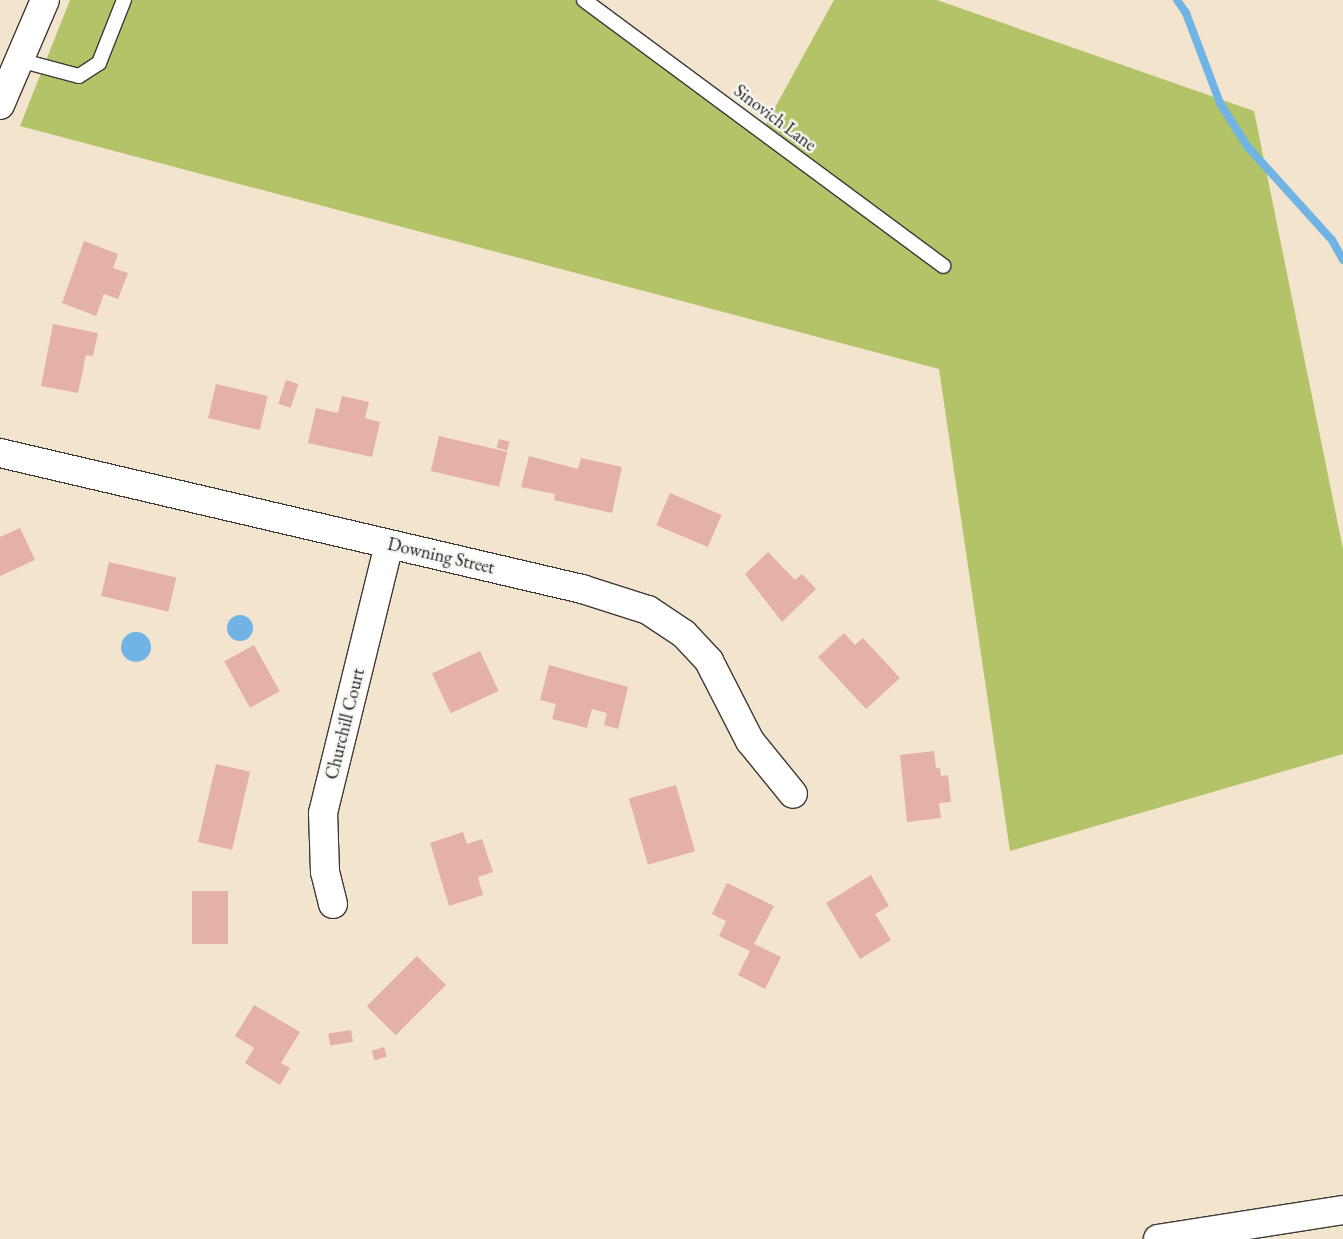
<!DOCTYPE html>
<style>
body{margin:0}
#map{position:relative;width:1343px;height:1239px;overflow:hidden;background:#f3e4cd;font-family:"EB Garamond",serif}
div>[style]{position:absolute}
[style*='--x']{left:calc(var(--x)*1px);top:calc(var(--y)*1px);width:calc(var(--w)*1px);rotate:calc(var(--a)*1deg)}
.green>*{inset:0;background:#b2c467}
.water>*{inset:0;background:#70b4e6}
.round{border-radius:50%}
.stream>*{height:8px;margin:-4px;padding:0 4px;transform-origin:4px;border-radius:4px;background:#70b4e6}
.building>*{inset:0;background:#e4b1a7;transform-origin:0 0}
.roads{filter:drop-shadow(1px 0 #3c3a37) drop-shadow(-1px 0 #3c3a37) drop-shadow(0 1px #3c3a37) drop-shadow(0 -1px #3c3a37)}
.service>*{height:14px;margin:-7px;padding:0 7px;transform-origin:7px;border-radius:7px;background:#fff}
.minor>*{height:28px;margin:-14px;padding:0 14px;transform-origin:14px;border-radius:14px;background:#fff}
.tertiary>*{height:28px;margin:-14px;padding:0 14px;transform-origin:14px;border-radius:14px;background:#fff}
span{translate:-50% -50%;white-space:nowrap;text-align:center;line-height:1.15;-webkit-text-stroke:5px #f6f6f2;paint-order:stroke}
.street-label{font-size:18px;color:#1c1c1c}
</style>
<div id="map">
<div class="green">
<div style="clip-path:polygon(70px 0,575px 0,760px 135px,834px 0,937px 0,1254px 111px,1343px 549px,1343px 754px,1010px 851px,939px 369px,20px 126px)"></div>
</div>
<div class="water">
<div class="round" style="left:227px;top:615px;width:26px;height:26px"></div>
<div class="round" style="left:121px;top:632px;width:30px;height:30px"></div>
</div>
<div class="stream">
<div style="--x:1177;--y:0;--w:16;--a:55"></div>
<div style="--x:1186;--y:13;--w:96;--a:69.3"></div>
<div style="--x:1220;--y:103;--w:51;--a:57.9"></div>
<div style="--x:1247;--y:146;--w:127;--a:47.9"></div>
<div style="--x:1332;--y:240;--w:23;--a:61"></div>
</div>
<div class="building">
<div style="clip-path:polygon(84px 241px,118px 254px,113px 268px,128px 273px,118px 299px,104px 294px,96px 316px,62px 303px)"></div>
<div style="clip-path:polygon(53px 324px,98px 333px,93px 356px,86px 355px,78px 393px,41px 386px)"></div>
<div style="left:286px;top:380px;width:13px;height:25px;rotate:18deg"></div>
<div style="left:216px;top:384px;width:53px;height:35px;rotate:13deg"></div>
<div style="clip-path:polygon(342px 396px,369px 402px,365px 418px,380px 422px,372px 457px,308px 443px,316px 408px,338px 413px)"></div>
<div style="left:439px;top:436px;width:70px;height:36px;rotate:13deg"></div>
<div style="left:499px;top:439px;width:11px;height:9px;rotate:15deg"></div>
<div style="clip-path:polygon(529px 456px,578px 469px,581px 458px,622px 467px,612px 513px,554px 500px,555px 494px,521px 487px)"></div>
<div style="left:670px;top:493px;width:56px;height:35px;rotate:23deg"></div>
<div style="clip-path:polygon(20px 528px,35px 560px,0 576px,0 537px)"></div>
<div style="clip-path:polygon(768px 552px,795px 580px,802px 574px,816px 589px,782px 622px,745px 574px)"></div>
<div style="left:109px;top:562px;width:69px;height:35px;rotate:13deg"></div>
<div style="clip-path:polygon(844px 633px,855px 645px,863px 638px,900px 678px,866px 709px,818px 657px)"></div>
<div style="left:254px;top:645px;width:53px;height:34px;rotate:61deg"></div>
<div style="left:480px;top:651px;width:44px;height:53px;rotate:65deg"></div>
<div style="clip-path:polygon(549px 665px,628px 687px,618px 729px,604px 725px,607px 713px,592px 709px,587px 728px,552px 719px,556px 704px,540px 700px)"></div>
<div style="clip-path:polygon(934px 751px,936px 768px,940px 768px,941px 776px,948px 775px,951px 802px,939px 803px,941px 818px,907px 822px,900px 755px)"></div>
<div style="left:216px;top:764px;width:35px;height:80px;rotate:13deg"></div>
<div style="left:676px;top:785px;width:69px;height:49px;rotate:74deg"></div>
<div style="clip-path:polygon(463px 832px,467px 844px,482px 839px,493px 872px,478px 877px,483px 895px,449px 906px,430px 843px)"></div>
<div style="clip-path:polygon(871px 875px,889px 906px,875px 914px,891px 940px,860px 959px,826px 903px)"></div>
<div style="clip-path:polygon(727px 883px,774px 906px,754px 944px,781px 957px,765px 989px,738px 975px,750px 951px,719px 936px,726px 921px,712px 914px)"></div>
<div style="left:192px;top:891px;width:36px;height:53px"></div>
<div style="left:417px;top:956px;width:41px;height:71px;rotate:45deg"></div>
<div style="clip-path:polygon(254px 1005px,300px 1032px,281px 1063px,290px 1068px,280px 1085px,245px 1063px,254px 1048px,235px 1036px)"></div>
<div style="left:351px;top:1030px;width:12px;height:23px;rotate:81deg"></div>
<div style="left:384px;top:1047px;width:10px;height:13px;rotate:73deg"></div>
</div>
<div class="roads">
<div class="service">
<div style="--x:584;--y:0;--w:447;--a:36.5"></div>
<div style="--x:19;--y:60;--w:62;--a:14.9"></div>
<div style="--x:79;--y:76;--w:24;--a:-33"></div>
<div style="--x:99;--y:63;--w:68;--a:-68.4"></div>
</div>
<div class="minor">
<div style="--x:0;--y:453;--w:598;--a:13.15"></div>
<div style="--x:582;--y:589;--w:69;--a:17.7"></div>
<div style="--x:648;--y:610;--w:43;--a:33.7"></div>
<div style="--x:684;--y:634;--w:37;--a:47"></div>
<div style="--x:709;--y:661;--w:90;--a:62.9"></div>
<div style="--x:750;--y:741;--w:68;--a:50.9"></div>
<div style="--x:333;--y:904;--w:33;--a:-104"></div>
<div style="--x:325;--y:872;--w:59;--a:-91.9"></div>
<div style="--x:323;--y:813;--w:277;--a:-76.2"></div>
<div style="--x:1158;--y:1239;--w:187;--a:-8.9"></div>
</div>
<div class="tertiary">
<div style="--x:0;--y:105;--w:114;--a:-66.8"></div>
</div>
</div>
<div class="street-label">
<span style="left:775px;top:118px;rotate:37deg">Sinovich Lane</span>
<span style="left:441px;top:556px;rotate:13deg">Downing Street</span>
<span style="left:345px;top:724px;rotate:-76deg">Churchill Court</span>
</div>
</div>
